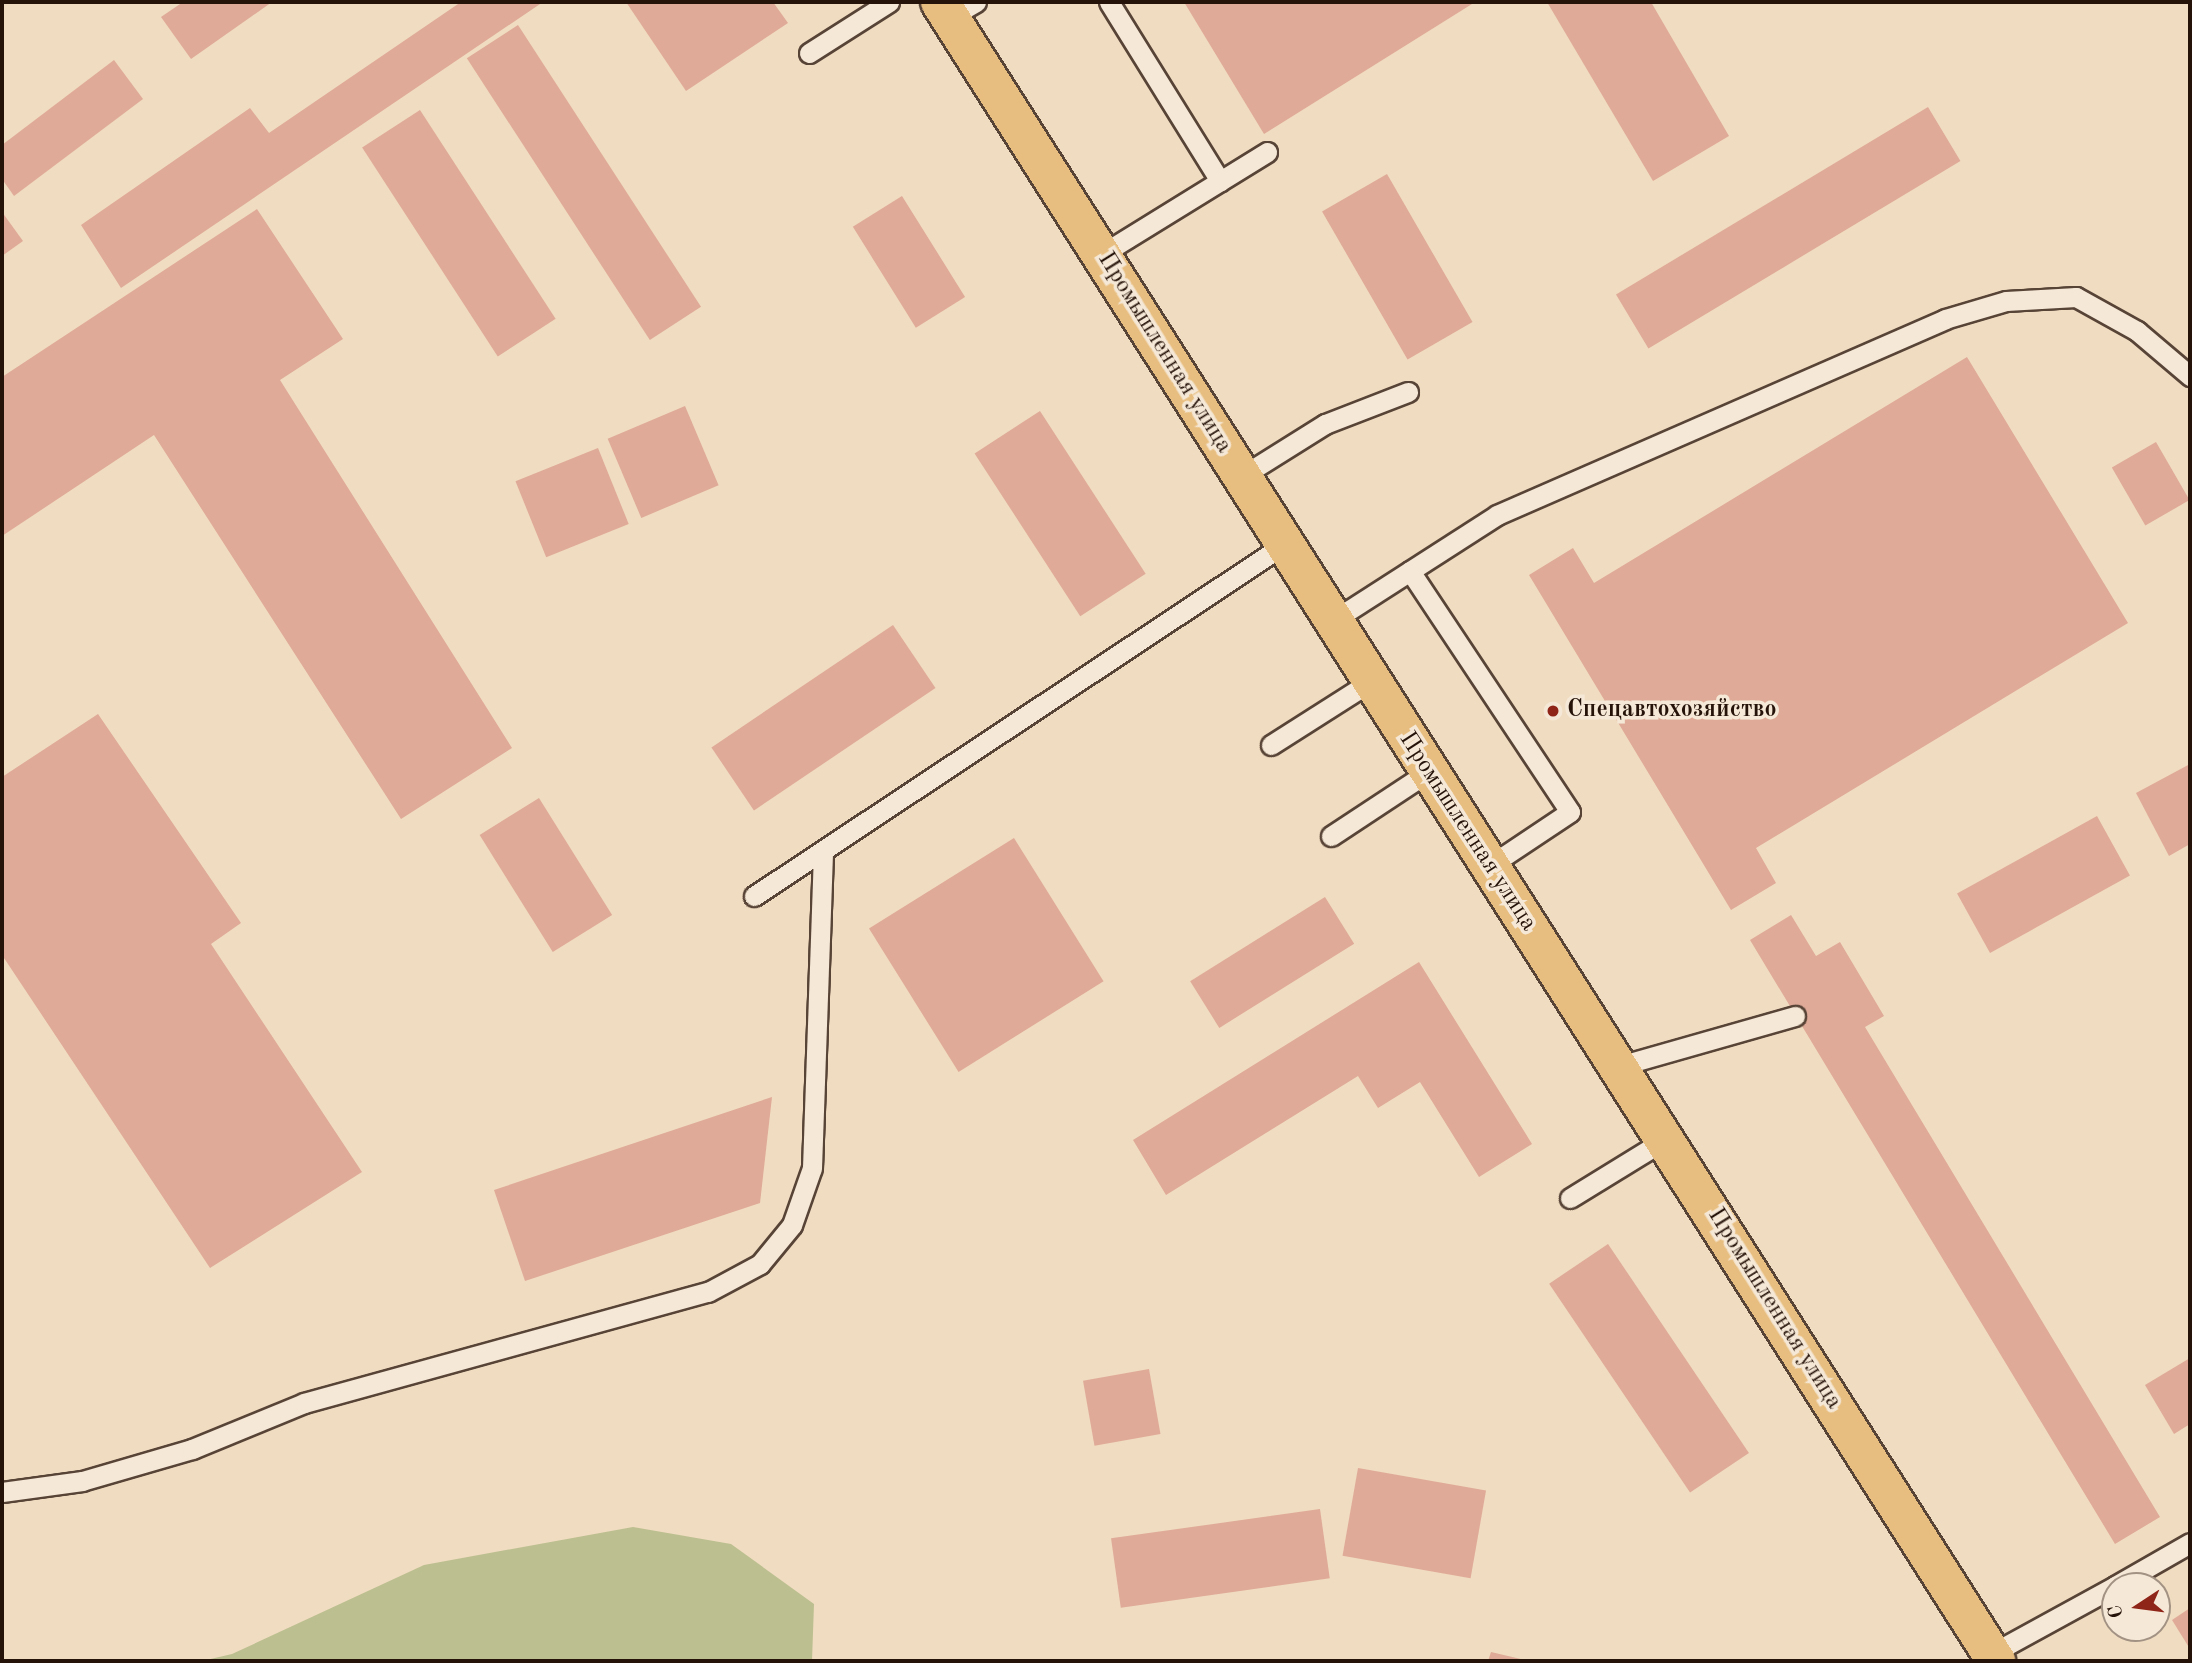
<!DOCTYPE html>
<meta charset="utf-8">
<style>
body{margin:0}
#map{position:relative;width:2192px;height:1663px;overflow:hidden;background:#f0dcc0;font-family:"Old Standard TT",serif}
div>[style]{position:absolute}
[style*='--x']{left:calc(var(--x)*1px);top:calc(var(--y)*1px);width:calc(var(--w)*1px);rotate:calc(var(--a)*1deg)}
.green>*{inset:0;background:#bcbf90}
.building>*{inset:0;background:#dfaa98;transform-origin:0 0}
.roads{filter:drop-shadow(2px 0 #584437) drop-shadow(-2px 0 #584437) drop-shadow(0 2px #584437) drop-shadow(0 -2px #584437)}
.service>*{height:19px;margin:-9.5px;padding:0 9.5px;transform-origin:9.5px;border-radius:9.5px;background:#f5e8d6}
.primary>*{height:38px;margin:-19px;padding:0 19px;transform-origin:19px;border-radius:19px;background:#e8be80}
.dots>*{width:19px;height:19px;translate:-50% -50%;box-sizing:border-box;border:4px solid #f5e8d6;border-radius:50%}
span{translate:-50% -50%;white-space:nowrap;text-align:center;line-height:1.15;-webkit-text-stroke:7px #f5e8d6;paint-order:stroke}
.street-label{font-size:24px;color:#251209}
.poi-label{font-size:24px;color:#251209;font-weight:700}
.left{translate:0 -50%;text-align:left}
.frame{position:absolute;inset:0;border:4px solid #251209;pointer-events:none}
.north{position:absolute;left:2101px;top:1572px;width:70px;height:70px;box-sizing:border-box;background:#f5e8d6;border:2px solid #a29284;border-radius:50%;rotate:257deg;font-size:19px;font-weight:700;line-height:28px;text-align:center;color:#251209}
.north::after{content:'';display:block;margin:auto;width:24px;height:32px;background:#8f2418;clip-path:polygon(50% 0,100% 100%,50% 72%,0 100%)}
</style>
<div id="map">
<div class="green">
<div style="clip-path:polygon(633px 1527px,731px 1544px,814px 1604px,812px 1661px,202px 1661px,232px 1654px,424px 1565px)"></div>
</div>
<div class="building">
<div style="clip-path:polygon(183px 2px,272px 2px,191px 59px,161px 17px)"></div>
<div style="clip-path:polygon(461px 2px,543px 2px,121px 288px,81px 225px,250px 108px,269px 133px)"></div>
<div style="clip-path:polygon(626px 2px,773px 2px,788px 23px,686px 91px)"></div>
<div style="clip-path:polygon(1184px 2px,1471px 2px,1472px 4px,1264px 134px)"></div>
<div style="clip-path:polygon(1547px 2px,1651px 2px,1729px 136px,1653px 181px)"></div>
<div style="left:518px;top:25px;width:336px;height:61px;rotate:57deg"></div>
<div style="clip-path:polygon(114px 60px,143px 99px,14px 196px,2px 179px,2px 145px)"></div>
<div style="left:1928px;top:107px;width:63px;height:364px;rotate:59deg"></div>
<div style="left:420px;top:110px;width:249px;height:69px;rotate:57deg"></div>
<div style="left:1387px;top:174px;width:171px;height:75px;rotate:60deg"></div>
<div style="left:902px;top:196px;width:119px;height:58px;rotate:58deg"></div>
<div style="clip-path:polygon(257px 209px,343px 339px,280px 380px,512px 748px,401px 819px,154px 435px,2px 536px,2px 377px)"></div>
<div style="clip-path:polygon(2px 212px,23px 241px,2px 256px)"></div>
<div style="clip-path:polygon(1967px 357px,2128px 623px,1756px 848px,1776px 883px,1731px 910px,1529px 575px,1573px 548px,1594px 583px)"></div>
<div style="left:685px;top:406px;width:86px;height:84px;rotate:67deg"></div>
<div style="left:1040px;top:411px;width:194px;height:78px;rotate:57deg"></div>
<div style="left:2156px;top:442px;width:67px;height:51px;rotate:60deg"></div>
<div style="left:598px;top:448px;width:82px;height:89px;rotate:68deg"></div>
<div style="left:893px;top:625px;width:76px;height:219px;rotate:56deg"></div>
<div style="clip-path:polygon(98px 714px,241px 923px,211px 944px,362px 1172px,210px 1268px,2px 955px,2px 777px)"></div>
<div style="clip-path:polygon(2190px 764px,2190px 844px,2169px 856px,2136px 793px)"></div>
<div style="left:539px;top:798px;width:138px;height:70px;rotate:58deg"></div>
<div style="left:2097px;top:816px;width:68px;height:160px;rotate:61deg"></div>
<div style="left:1014px;top:838px;width:169px;height:171px;rotate:58deg"></div>
<div style="left:1325px;top:897px;width:55px;height:159px;rotate:58deg"></div>
<div style="clip-path:polygon(1791px 915px,1816px 956px,1840px 942px,1884px 1016px,1865px 1027px,2160px 1517px,2115px 1544px,1750px 940px)"></div>
<div style="clip-path:polygon(1419px 962px,1532px 1144px,1479px 1177px,1420px 1082px,1378px 1108px,1358px 1076px,1166px 1195px,1133px 1140px)"></div>
<div style="clip-path:polygon(772px 1097px,760px 1203px,525px 1281px,494px 1190px)"></div>
<div style="left:1608px;top:1244px;width:252px;height:71px;rotate:56deg"></div>
<div style="clip-path:polygon(2190px 1358px,2190px 1424px,2174px 1434px,2145px 1385px)"></div>
<div style="left:1149px;top:1369px;width:66px;height:67px;rotate:80deg"></div>
<div style="left:1358px;top:1468px;width:130px;height:89px;rotate:10deg"></div>
<div style="left:1320px;top:1509px;width:70px;height:211px;rotate:82deg"></div>
<div style="clip-path:polygon(2190px 1608px,2190px 1649px,2172px 1620px)"></div>
<div style="clip-path:polygon(1491px 1652px,1525px 1660px,1525px 1661px,1488px 1661px)"></div>
</div>
<div class="roads">
<div class="service">
<div style="--x:1109;--y:2;--w:211;--a:58.2"></div>
<div style="--x:950;--y:17;--w:30;--a:-30"></div>
<div style="--x:809;--y:53;--w:95;--a:-32.5"></div>
<div style="--x:1102;--y:254;--w:194;--a:-31.7"></div>
<div style="--x:1242;--y:476;--w:98;--a:-32.1"></div>
<div style="--x:1325;--y:424;--w:89;--a:-21.1"></div>
<div style="--x:1410;--y:571;--w:289;--a:56.4"></div>
<div style="--x:1570;--y:812;--w:97;--a:146.3"></div>
<div style="--x:1332;--y:621;--w:196;--a:-32.7"></div>
<div style="--x:1497;--y:515;--w:489;--a:-23.6"></div>
<div style="--x:1945;--y:319;--w:64;--a:-16.4"></div>
<div style="--x:2006;--y:301;--w:70;--a:-3.3"></div>
<div style="--x:2076;--y:297;--w:70;--a:29.1"></div>
<div style="--x:2137;--y:331;--w:70;--a:40.3"></div>
<div style="--x:1271;--y:745;--w:117;--a:-32.5"></div>
<div style="--x:1331;--y:836;--w:116;--a:-33.4"></div>
<div style="--x:754;--y:896;--w:637;--a:-33.54"></div>
<div style="--x:1619;--y:1066;--w:183;--a:-15.9"></div>
<div style="--x:1570;--y:1198;--w:113;--a:-31.6"></div>
<div style="--x:2;--y:1492;--w:81;--a:-7.8"></div>
<div style="--x:82;--y:1481;--w:115;--a:-16.2"></div>
<div style="--x:192;--y:1449;--w:121;--a:-22.3"></div>
<div style="--x:304;--y:1403;--w:419;--a:-15.4"></div>
<div style="--x:708;--y:1292;--w:59;--a:-28.3"></div>
<div style="--x:760;--y:1264;--w:50;--a:-50.6"></div>
<div style="--x:792;--y:1225;--w:60;--a:-70.7"></div>
<div style="--x:812;--y:1168;--w:317;--a:-88"></div>
<div style="--x:2115;--y:1586;--w:86;--a:-29.8"></div>
<div style="--x:1991;--y:1654;--w:141;--a:-28.7"></div>
</div>
<div class="primary">
<div style="--x:940;--y:2;--w:1967;--a:57.52"></div>
</div>
</div>
<div class="dots">
<div style="left:1553px;top:711px;background:#8f2418"></div>
</div>
<div class="street-label">
<span style="left:1164px;top:353px;rotate:58deg">Промышленная улица</span>
<span style="left:1467px;top:832px;rotate:57deg">Промышленная улица</span>
<span style="left:1774px;top:1309px;rotate:58deg">Промышленная улица</span>
</div>
<div class="poi-label">
<span class="left" style="left:1567px;top:711px">Спецавтохозяйство</span>
</div>
<div class="frame"></div>
<div class="north">С</div>
</div>
